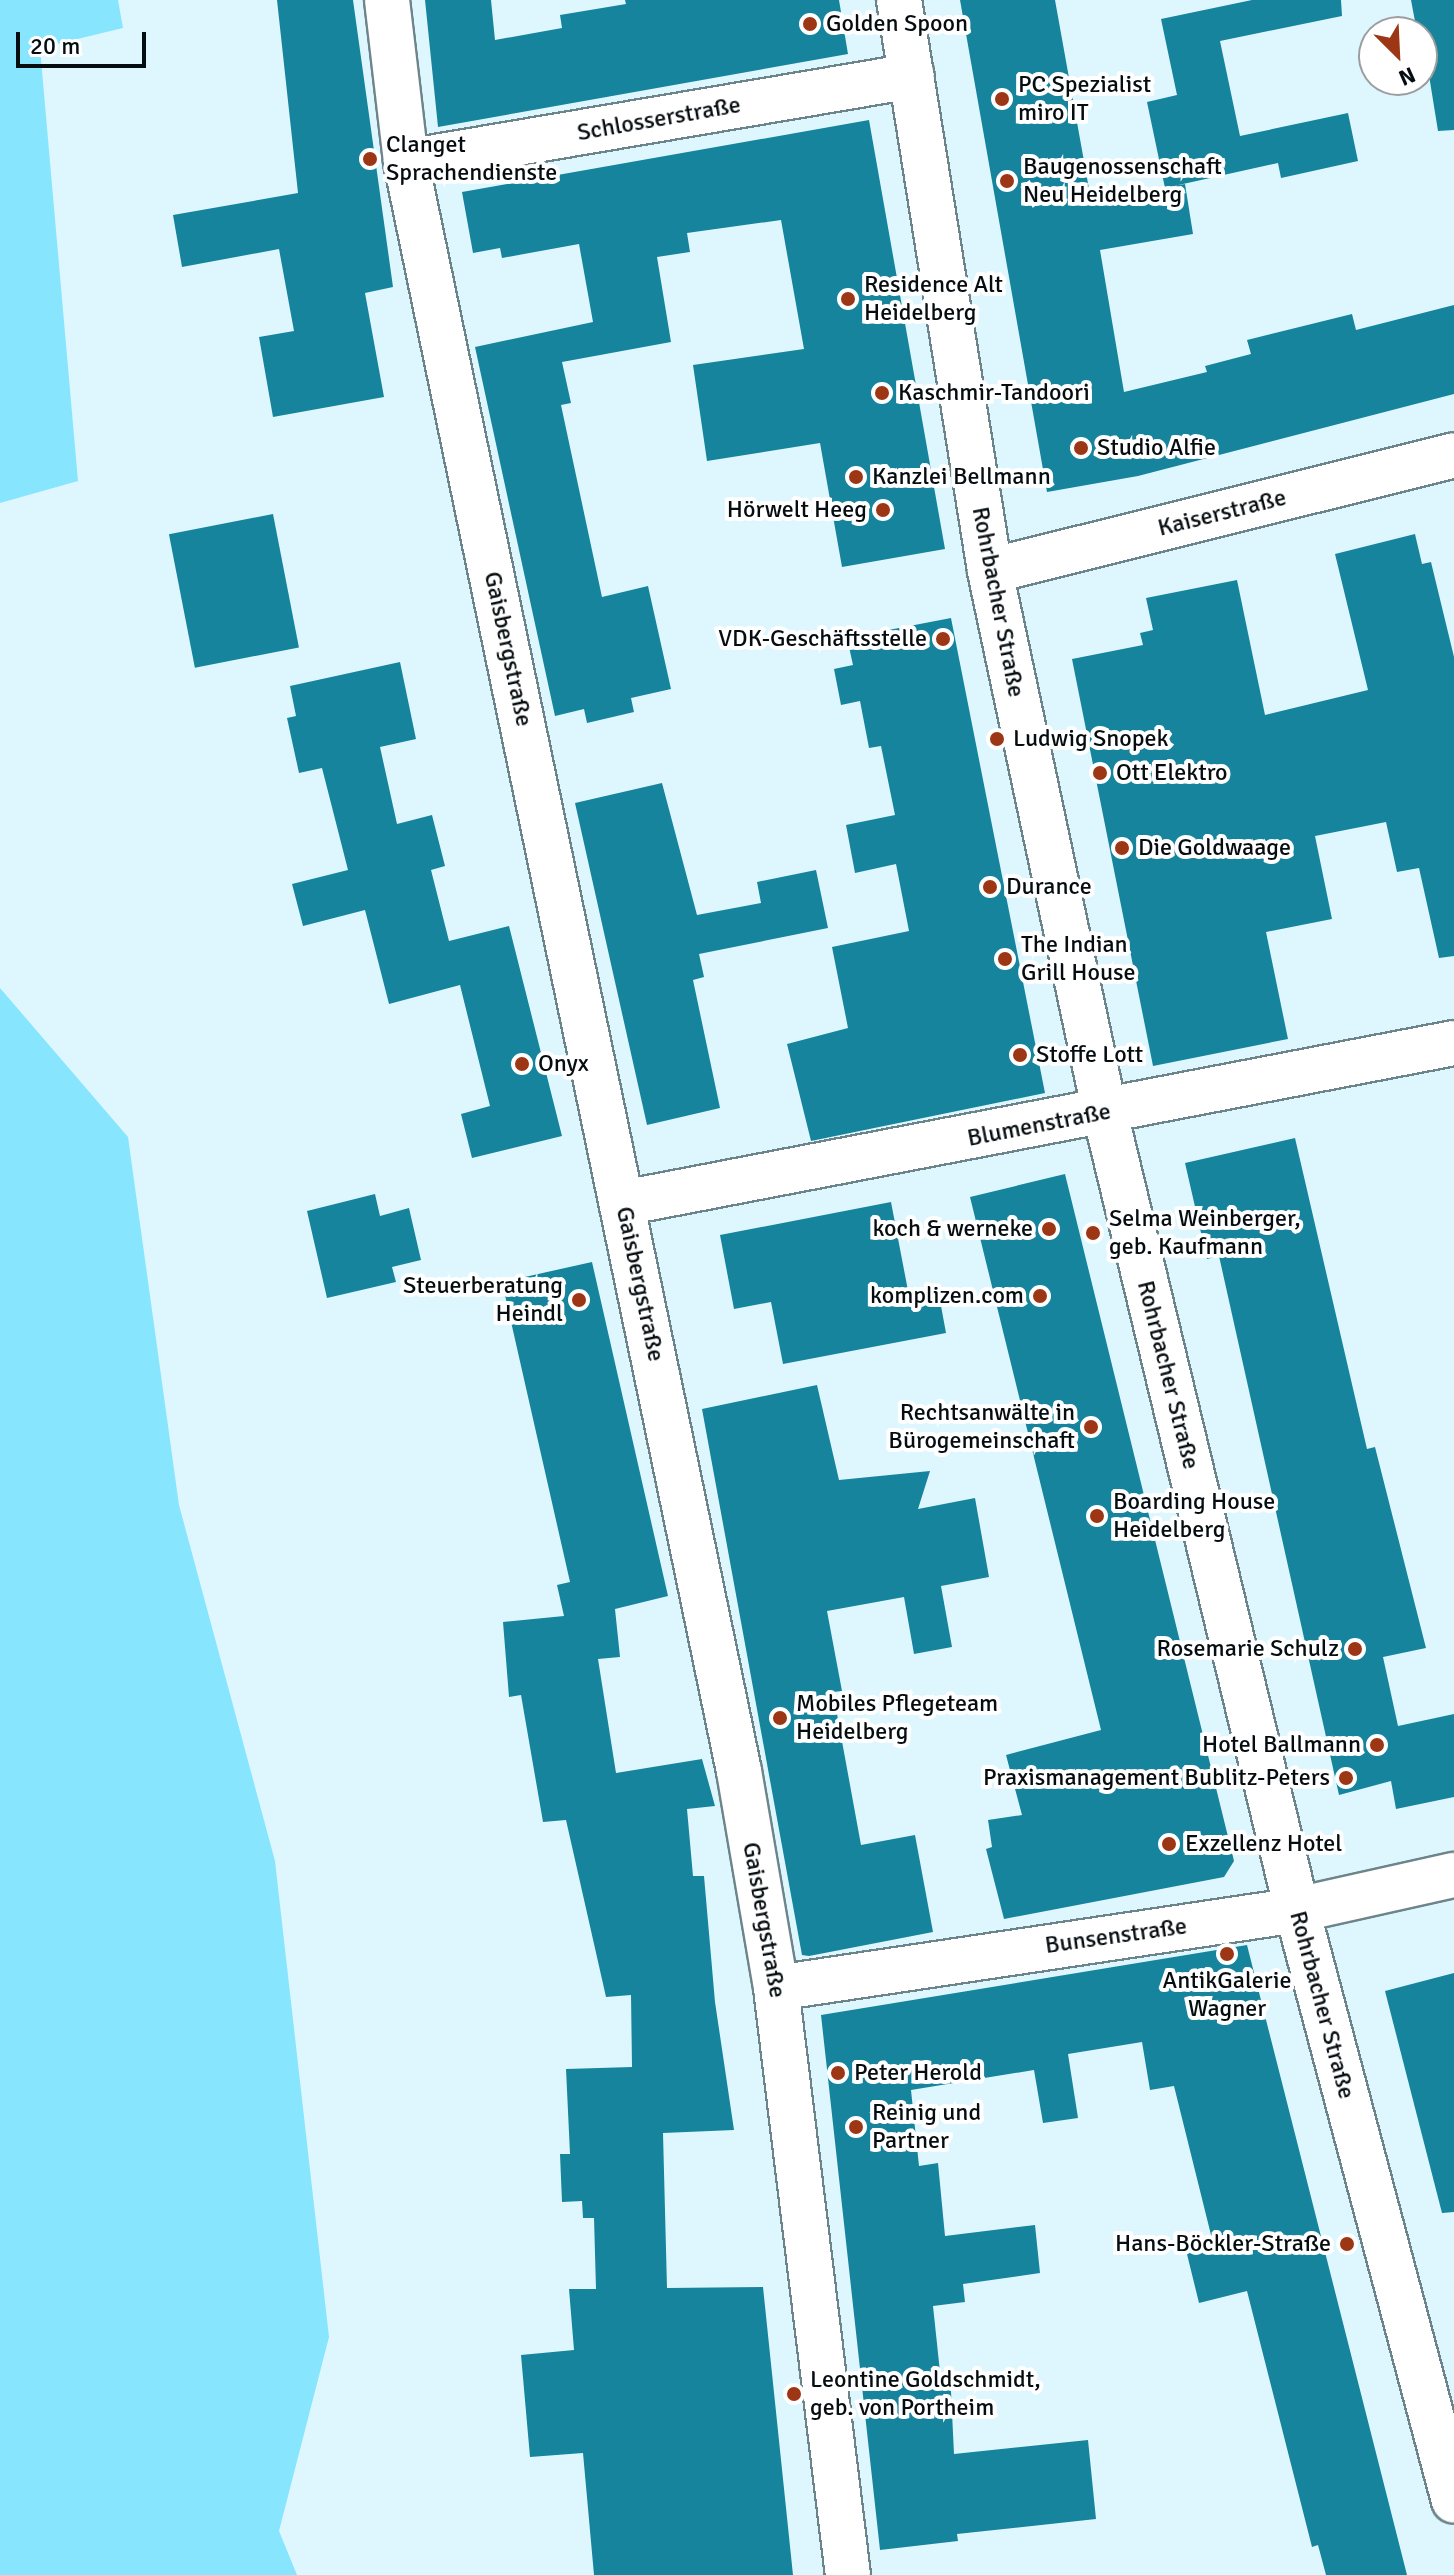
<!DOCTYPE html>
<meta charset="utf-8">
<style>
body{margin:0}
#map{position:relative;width:1454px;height:2575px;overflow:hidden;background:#def7fe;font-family:Signika,sans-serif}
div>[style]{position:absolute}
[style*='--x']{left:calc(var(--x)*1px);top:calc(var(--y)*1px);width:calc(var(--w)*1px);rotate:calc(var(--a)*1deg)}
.green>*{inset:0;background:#87e5fe}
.building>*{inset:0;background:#16849c;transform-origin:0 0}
.roads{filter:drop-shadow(2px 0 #6e848b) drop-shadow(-2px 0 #6e848b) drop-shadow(0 2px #6e848b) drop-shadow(0 -2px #6e848b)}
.street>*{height:44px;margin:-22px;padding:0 22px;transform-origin:22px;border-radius:22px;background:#fff}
.secondary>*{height:44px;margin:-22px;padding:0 22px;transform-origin:22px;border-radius:22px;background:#fff}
.dots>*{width:22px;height:22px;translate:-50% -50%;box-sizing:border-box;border:4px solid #fff;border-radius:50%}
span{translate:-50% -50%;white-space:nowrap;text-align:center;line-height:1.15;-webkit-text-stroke:8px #fff;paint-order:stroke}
.poi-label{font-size:24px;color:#060d10}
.left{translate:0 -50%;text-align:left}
.right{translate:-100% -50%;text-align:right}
.street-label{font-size:24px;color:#060d10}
.north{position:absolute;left:1358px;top:16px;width:80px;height:80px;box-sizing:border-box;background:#fff;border:2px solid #9b9e9f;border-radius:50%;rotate:156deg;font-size:22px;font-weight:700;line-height:32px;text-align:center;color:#060d10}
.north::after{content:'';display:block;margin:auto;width:28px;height:36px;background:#9d3614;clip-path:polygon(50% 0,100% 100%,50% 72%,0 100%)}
.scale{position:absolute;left:16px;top:32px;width:130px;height:36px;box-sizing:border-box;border:4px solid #060d10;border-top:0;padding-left:10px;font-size:24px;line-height:28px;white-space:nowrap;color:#060d10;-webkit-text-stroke:6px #fff;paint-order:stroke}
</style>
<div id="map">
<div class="green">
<div style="clip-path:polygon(0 0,118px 0,123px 28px,40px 48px,78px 481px,0 503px)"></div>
<div style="clip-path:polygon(0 988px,128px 1137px,179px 1505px,275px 1861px,329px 2337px,279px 2531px,297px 2575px,0 2575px)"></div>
</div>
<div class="building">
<div style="clip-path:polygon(277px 0,353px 0,393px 287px,365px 293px,384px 397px,273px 417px,259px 337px,294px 331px,279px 249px,182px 267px,173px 215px,298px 193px)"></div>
<div style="clip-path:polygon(425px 0,491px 0,495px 40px,562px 28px,560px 15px,626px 4px,625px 0,839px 0,848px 54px,438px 127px)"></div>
<div style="clip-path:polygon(960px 0,1055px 0,1091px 200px,1185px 184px,1193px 234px,1100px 250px,1124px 392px,1207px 372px,1205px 366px,1251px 354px,1247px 340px,1352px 314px,1356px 330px,1454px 305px,1454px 394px,1138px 476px,1047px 492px)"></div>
<div style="clip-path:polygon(1252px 0,1341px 0,1342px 16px,1220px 41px,1240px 136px,1348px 113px,1358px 161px,1281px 178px,1278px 163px,1165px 188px,1147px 102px,1177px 95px,1161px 19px)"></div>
<div style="clip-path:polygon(1411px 0,1454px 0,1454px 130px,1438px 131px,1422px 32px,1417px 32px)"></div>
<div style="clip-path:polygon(869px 120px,945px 549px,842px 567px,820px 443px,707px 461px,693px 365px,804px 349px,781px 220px,687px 233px,690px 252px,657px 257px,671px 342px,562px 362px,571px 403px,561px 405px,602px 597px,648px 586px,671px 689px,631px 698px,634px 712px,587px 723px,584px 709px,555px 716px,475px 347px,593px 322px,579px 244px,502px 258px,500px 248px,473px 253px,462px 192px)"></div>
<div style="left:273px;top:514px;width:136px;height:106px;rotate:79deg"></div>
<div style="clip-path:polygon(1415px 534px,1422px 564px,1431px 562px,1454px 657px,1454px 956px,1439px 958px,1419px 868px,1397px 872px,1386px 822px,1315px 836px,1332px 919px,1266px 932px,1288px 1039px,1153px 1066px,1072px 659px,1143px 645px,1140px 633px,1153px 630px,1146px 598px,1237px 580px,1265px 715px,1368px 690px,1335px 554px)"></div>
<div style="clip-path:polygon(951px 618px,1045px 1093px,811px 1141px,787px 1044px,848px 1028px,832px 947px,909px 931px,896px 864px,855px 873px,846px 825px,895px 815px,881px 746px,869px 748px,860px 701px,841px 705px,834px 669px,853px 665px,847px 638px)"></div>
<div style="clip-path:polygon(400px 662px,416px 739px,380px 747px,397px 824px,432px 815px,445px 866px,431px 870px,449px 941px,509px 926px,562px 1136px,472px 1158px,461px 1114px,490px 1106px,460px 985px,389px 1004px,365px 910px,303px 926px,292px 884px,348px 870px,322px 768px,299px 773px,287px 718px,296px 716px,290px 686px)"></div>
<div style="clip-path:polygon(662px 783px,697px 915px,761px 903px,757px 882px,816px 870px,828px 928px,699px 954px,704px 977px,693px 980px,720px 1108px,647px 1125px,575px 803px)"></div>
<div style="clip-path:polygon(1295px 1138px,1367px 1449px,1375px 1447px,1426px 1648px,1383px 1657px,1398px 1726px,1454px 1714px,1454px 1797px,1396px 1809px,1391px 1781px,1339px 1795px,1219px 1256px,1207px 1259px,1185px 1163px)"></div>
<div style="clip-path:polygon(1065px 1174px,1234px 1861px,1224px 1877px,1004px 1919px,986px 1849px,992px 1847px,988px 1820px,1022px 1815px,1006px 1755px,1101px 1730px,970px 1197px)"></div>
<div style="clip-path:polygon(375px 1194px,380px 1216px,409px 1208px,421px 1260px,392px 1267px,396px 1282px,327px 1298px,307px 1211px)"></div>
<div style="clip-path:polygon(891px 1202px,910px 1301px,939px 1295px,946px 1333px,783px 1364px,771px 1302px,734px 1309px,720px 1235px)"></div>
<div style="clip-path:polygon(592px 1262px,668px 1596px,615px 1609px,620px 1657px,598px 1659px,616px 1773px,702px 1759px,715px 1806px,687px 1809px,693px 1876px,704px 1876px,715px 2002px,734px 2130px,663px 2133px,667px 2288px,763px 2287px,793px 2575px,594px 2575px,583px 2453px,530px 2457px,521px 2355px,574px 2350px,569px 2289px,596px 2289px,594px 2218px,583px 2218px,582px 2201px,562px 2202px,560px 2154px,570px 2154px,566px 2069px,632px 2067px,631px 1995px,606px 1997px,566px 1820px,543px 1822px,521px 1695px,509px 1697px,503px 1622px,564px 1616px,557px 1585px,570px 1582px,502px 1282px)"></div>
<div style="clip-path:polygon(817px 1385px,839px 1480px,930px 1471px,918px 1509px,975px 1498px,989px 1577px,941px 1586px,952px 1647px,914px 1654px,904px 1597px,827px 1611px,842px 1691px,833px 1692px,861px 1845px,915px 1835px,933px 1932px,809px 1956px,802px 1955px,702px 1409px)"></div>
<div style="clip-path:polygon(1247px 1945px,1407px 2575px,1326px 2575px,1318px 2545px,1312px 2547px,1247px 2291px,1199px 2303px,1185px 2246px,1212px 2239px,1174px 2086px,1150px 2090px,1142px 2042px,1068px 2054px,1078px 2118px,1043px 2123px,1034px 2070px,911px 2090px,919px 2166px,938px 2163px,945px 2236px,1035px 2225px,1040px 2273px,963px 2284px,965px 2302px,933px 2306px,940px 2372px,950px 2371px,954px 2454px,1088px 2440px,1096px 2519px,957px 2534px,958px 2541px,880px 2550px,821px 2015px)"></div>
<div style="clip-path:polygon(1454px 1973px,1454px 2212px,1442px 2213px,1385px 1991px)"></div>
</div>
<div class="roads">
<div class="street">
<div style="--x:387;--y:0;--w:163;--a:83.3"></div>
<div style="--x:406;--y:162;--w:1643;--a:78.31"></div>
<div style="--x:739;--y:1771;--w:220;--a:80.3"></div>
<div style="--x:776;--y:1988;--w:591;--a:83.01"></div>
<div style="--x:406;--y:162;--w:513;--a:-9.65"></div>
<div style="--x:990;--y:571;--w:478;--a:-14"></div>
<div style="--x:623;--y:1203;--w:846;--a:-10.9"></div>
<div style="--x:776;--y:1988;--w:527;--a:-8.51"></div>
<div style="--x:1297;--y:1910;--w:161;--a:-12.6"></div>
</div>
<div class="secondary">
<div style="--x:899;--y:0;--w:578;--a:80.94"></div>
<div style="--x:990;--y:571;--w:554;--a:78.02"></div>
<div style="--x:1105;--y:1113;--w:820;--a:76.46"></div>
<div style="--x:1297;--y:1910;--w:611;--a:75.12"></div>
</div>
</div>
<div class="dots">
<div style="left:810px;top:24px;background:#9d3614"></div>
<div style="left:1002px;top:99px;background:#9d3614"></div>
<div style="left:370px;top:159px;background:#9d3614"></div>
<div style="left:1007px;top:181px;background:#9d3614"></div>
<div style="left:848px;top:299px;background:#9d3614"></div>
<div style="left:882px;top:393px;background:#9d3614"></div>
<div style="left:1081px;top:448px;background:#9d3614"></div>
<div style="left:856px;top:477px;background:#9d3614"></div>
<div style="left:883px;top:510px;background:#9d3614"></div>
<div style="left:943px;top:639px;background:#9d3614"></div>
<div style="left:997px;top:739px;background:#9d3614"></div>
<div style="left:1100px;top:773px;background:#9d3614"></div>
<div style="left:1122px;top:848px;background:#9d3614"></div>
<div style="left:990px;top:887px;background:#9d3614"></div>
<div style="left:1005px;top:959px;background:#9d3614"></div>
<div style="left:1020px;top:1055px;background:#9d3614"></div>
<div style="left:522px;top:1064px;background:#9d3614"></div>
<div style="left:1049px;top:1229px;background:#9d3614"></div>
<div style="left:1093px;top:1233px;background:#9d3614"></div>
<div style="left:1040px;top:1296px;background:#9d3614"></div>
<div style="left:579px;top:1300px;background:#9d3614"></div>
<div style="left:1091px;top:1427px;background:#9d3614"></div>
<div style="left:1097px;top:1516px;background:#9d3614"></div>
<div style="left:1355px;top:1649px;background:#9d3614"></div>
<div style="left:780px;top:1718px;background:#9d3614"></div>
<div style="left:1377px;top:1745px;background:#9d3614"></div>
<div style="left:1346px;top:1778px;background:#9d3614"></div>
<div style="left:1169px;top:1844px;background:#9d3614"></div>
<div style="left:1227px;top:1954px;background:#9d3614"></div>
<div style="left:838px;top:2073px;background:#9d3614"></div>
<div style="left:856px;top:2127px;background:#9d3614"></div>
<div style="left:1347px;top:2244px;background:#9d3614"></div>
<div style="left:794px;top:2394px;background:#9d3614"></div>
</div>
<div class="poi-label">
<span class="left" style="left:826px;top:24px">Golden Spoon</span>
<span class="left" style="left:1018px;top:99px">PC Spezialist<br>miro IT</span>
<span class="left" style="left:386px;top:159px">Clanget<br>Sprachendienste</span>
<span class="left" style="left:1023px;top:181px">Baugenossenschaft<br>Neu Heidelberg</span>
<span class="left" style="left:864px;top:299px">Residence Alt<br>Heidelberg</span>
<span class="left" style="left:898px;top:393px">Kaschmir-Tandoori</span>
<span class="left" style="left:1097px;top:448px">Studio Alfie</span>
<span class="left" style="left:872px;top:477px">Kanzlei Bellmann</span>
<span class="right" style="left:867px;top:510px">Hörwelt Heeg</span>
<span class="right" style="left:927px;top:639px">VDK-Geschäftsstelle</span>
<span class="left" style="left:1013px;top:739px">Ludwig Snopek</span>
<span class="left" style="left:1116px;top:773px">Ott Elektro</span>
<span class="left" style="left:1138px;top:848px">Die Goldwaage</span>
<span class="left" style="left:1006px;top:887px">Durance</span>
<span class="left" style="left:1021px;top:959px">The Indian<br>Grill House</span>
<span class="left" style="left:1036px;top:1055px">Stoffe Lott</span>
<span class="left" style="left:538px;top:1064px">Onyx</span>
<span class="left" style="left:1109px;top:1233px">Selma Weinberger,<br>geb. Kaufmann</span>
<span class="right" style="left:1033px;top:1229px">koch &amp; werneke</span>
<span class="right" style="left:563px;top:1300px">Steuerberatung<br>Heindl</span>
<span class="right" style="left:1024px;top:1296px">komplizen.com</span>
<span class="right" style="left:1075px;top:1427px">Rechtsanwälte in<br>Bürogemeinschaft</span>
<span class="left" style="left:1113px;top:1516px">Boarding House<br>Heidelberg</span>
<span class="right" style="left:1339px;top:1649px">Rosemarie Schulz</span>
<span class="left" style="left:796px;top:1718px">Mobiles Pflegeteam<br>Heidelberg</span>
<span class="right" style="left:1361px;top:1745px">Hotel Ballmann</span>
<span class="right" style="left:1330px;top:1778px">Praxismanagement Bublitz-Peters</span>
<span class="left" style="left:1185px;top:1844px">Exzellenz Hotel</span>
<span style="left:1227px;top:1995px">AntikGalerie<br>Wagner</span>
<span class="left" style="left:854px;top:2073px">Peter Herold</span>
<span class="left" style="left:872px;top:2127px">Reinig und<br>Partner</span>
<span class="right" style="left:1331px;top:2244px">Hans-Böckler-Straße</span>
<span class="left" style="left:810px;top:2394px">Leontine Goldschmidt,<br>geb. von Portheim</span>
</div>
<div class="street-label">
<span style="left:659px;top:119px;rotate:-10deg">Schlosserstraße</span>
<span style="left:1222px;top:513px;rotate:-14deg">Kaiserstraße</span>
<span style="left:998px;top:602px;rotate:79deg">Rohrbacher Straße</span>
<span style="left:508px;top:649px;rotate:78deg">Gaisbergstraße</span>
<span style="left:1039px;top:1125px;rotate:-11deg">Blumenstraße</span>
<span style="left:640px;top:1284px;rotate:78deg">Gaisbergstraße</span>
<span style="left:1168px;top:1375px;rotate:76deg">Rohrbacher Straße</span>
<span style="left:764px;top:1920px;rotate:80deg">Gaisbergstraße</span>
<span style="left:1116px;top:1936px;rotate:-8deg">Bunsenstraße</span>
<span style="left:1322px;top:2005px;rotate:75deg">Rohrbacher Straße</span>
</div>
<div class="north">N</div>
<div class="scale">20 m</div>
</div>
